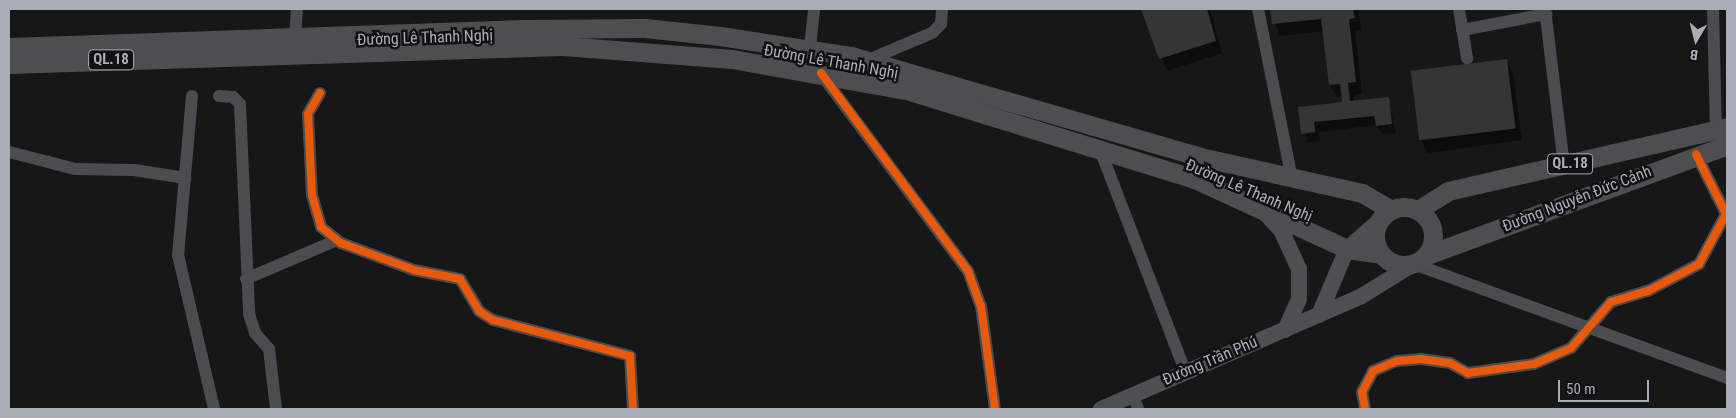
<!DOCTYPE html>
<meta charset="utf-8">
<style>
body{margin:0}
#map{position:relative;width:1736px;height:418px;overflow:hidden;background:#171717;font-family:"Roboto Condensed",sans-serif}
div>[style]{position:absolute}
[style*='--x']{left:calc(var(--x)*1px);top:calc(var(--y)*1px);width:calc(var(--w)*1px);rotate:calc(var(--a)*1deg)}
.shadow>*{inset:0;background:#0007}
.building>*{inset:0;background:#353536;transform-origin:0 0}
.minor>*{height:12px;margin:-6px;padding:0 6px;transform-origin:6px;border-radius:6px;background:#4b4c50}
.major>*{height:16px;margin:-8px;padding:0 8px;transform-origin:8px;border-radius:8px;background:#4d4f52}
.highway>*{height:19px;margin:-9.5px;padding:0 9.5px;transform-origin:9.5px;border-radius:9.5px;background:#4e4e51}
.highway>.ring{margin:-9.5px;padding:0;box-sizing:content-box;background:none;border:19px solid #4e4e51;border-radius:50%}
.cycleway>*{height:8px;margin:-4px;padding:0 4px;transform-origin:4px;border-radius:4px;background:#e8590c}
span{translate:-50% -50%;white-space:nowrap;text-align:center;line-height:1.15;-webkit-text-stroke:5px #111113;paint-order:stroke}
.shield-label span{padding:1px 4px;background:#111113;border:1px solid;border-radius:4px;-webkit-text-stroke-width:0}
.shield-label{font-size:15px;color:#a8adb8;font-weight:700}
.street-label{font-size:16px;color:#a8adb8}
.frame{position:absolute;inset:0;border:10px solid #a8adb8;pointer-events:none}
.north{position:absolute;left:1671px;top:15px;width:50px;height:50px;-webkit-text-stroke:4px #111113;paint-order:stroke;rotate:188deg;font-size:14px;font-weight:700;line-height:20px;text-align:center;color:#a8adb8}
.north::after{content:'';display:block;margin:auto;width:18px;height:22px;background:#a8adb8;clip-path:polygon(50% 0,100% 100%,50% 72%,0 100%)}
.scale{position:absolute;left:1558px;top:380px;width:91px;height:22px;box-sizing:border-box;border:2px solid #a8adb8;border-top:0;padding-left:6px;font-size:15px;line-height:18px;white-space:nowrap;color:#a8adb8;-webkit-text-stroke:4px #111113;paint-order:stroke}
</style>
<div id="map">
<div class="shadow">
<div style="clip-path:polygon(1142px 9px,1210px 9px,1222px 53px,1167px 71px)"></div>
<div style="clip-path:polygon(1271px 9px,1358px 9px,1361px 30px,1355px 31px,1362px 94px,1354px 95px,1354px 102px,1388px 98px,1396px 133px,1382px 134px,1377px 125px,1319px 132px,1320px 141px,1307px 143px,1299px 108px,1343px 103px,1342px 96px,1337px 97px,1330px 85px,1323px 31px,1280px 36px)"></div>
<div style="clip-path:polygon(1506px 60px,1513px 73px,1522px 140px,1428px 153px,1421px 141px)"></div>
</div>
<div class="building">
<div style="clip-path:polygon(1141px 9px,1207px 9px,1216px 41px,1159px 59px)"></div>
<div style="clip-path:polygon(1270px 9px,1353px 9px,1355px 18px,1349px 19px,1356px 82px,1348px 83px,1350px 101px,1389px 97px,1392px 124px,1376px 126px,1374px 116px,1314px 122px,1315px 132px,1301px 134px,1298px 107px,1342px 102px,1340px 84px,1329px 85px,1321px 19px,1272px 24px)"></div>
<div style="left:1507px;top:59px;width:70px;height:97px;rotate:83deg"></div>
</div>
<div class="minor">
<div style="--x:1258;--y:9;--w:173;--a:78.7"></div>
<div style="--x:1459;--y:9;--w:50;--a:80.7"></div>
<div style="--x:1545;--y:9;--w:157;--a:83.1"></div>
<div style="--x:1713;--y:9;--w:121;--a:88.6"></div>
<div style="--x:1462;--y:30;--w:86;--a:-10.8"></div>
<div style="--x:295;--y:37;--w:28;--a:-86"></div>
<div style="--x:810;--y:48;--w:39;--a:-84"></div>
<div style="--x:868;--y:60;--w:69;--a:-22.9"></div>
<div style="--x:932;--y:33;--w:13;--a:-45"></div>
<div style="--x:941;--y:24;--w:15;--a:-86"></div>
<div style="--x:821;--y:74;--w:246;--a:53.3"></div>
<div style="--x:968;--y:271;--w:37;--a:70"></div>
<div style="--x:981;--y:306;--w:104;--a:82.3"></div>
<div style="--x:320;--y:93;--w:24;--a:120"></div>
<div style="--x:308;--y:114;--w:81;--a:87.2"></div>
<div style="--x:312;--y:195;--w:33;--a:74"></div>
<div style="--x:321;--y:227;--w:26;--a:39"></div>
<div style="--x:341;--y:243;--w:78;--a:20.3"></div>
<div style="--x:414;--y:270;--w:47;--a:11.1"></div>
<div style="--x:460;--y:279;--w:37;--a:59"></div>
<div style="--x:479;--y:311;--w:17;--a:33"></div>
<div style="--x:493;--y:320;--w:142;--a:14.7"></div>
<div style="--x:630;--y:356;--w:53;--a:86.8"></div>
<div style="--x:192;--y:96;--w:160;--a:95"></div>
<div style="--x:178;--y:255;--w:158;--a:76.8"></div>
<div style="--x:219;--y:96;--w:14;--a:4"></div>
<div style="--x:233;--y:97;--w:10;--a:45"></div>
<div style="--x:240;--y:104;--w:210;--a:87.5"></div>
<div style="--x:249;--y:314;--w:20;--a:72"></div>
<div style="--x:255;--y:333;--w:21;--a:49"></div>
<div style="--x:269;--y:349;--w:60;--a:83.3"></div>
<div style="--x:9;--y:152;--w:68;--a:14.4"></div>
<div style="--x:75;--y:169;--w:59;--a:1"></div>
<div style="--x:134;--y:170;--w:52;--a:8.9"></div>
<div style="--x:1101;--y:152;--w:235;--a:69"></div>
<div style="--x:1414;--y:264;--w:333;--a:20"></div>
<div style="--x:246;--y:279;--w:99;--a:-23.2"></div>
<div style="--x:1133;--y:395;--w:15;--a:70"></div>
<div style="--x:1365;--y:409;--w:17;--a:-100"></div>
<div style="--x:1362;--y:392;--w:24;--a:-62"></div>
<div style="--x:1373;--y:371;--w:26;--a:-23"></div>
<div style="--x:1397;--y:361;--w:24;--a:-5"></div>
<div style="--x:1421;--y:359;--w:29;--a:8"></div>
<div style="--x:1450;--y:363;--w:21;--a:29"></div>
<div style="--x:1468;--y:373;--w:67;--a:-7.8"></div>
<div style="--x:1534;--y:364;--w:40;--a:-23.4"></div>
<div style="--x:1571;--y:348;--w:61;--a:-49"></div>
<div style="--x:1611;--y:302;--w:39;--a:-17"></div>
<div style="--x:1648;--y:291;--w:58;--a:-27.9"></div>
<div style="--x:1699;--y:264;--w:57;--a:-61.6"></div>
<div style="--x:1726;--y:214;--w:67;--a:-116.6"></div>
</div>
<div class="major">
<div style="--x:1266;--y:214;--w:22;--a:47"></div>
<div style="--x:1281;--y:230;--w:43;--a:65.2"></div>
<div style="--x:1299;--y:269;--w:30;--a:90"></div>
<div style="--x:1299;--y:299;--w:34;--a:114"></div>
<div style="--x:1319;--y:315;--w:72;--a:-67"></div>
<div style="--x:1347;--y:249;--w:43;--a:-41.2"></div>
<div style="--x:1101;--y:409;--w:282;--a:-23.4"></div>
<div style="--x:1360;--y:297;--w:61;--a:-31.6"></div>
</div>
<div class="highway">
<div style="--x:9;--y:47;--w:515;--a:-2"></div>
<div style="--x:524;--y:29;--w:121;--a:-0.5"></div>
<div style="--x:645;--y:28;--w:75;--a:6.1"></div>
<div style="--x:720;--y:36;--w:133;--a:8.7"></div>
<div style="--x:851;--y:56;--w:363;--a:16.1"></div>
<div style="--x:1200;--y:157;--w:166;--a:12.5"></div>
<div style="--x:1362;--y:193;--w:34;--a:30"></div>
<div style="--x:9;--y:64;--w:554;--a:-1.86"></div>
<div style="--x:563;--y:46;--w:169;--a:4.4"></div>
<div style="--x:732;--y:59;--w:177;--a:10.1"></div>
<div style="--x:906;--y:90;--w:302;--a:17.1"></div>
<div style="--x:1195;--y:179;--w:167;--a:24.7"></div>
<div style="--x:1347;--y:249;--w:34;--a:8"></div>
<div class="ring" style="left:1375px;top:207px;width:39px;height:39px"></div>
<div style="--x:1418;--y:210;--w:36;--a:-32"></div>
<div style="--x:1448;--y:191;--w:286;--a:-12.9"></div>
<div style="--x:1427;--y:255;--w:320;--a:-20.1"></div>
</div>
<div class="cycleway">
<div style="--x:821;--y:73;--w:247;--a:53.4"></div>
<div style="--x:968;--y:271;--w:37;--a:70"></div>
<div style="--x:981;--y:306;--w:104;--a:82.3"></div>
<div style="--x:320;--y:93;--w:24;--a:120"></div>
<div style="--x:308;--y:114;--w:81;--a:87.2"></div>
<div style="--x:312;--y:195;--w:33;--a:74"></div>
<div style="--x:321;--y:227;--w:26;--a:39"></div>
<div style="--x:341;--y:243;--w:78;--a:20.3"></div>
<div style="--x:414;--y:270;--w:47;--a:11.1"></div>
<div style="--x:460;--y:279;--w:37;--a:59"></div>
<div style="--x:479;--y:311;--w:17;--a:33"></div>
<div style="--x:493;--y:320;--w:142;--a:14.7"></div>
<div style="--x:630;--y:356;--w:53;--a:86.8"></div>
<div style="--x:1365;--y:409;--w:17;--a:-100"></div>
<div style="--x:1362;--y:392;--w:24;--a:-62"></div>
<div style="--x:1373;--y:371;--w:26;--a:-23"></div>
<div style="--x:1397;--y:361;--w:24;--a:-5"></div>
<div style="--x:1421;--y:359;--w:29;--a:8"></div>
<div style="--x:1450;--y:363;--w:21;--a:29"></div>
<div style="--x:1468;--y:373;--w:67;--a:-7.8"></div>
<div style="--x:1534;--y:364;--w:40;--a:-23.4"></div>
<div style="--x:1571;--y:348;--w:61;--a:-49"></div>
<div style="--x:1611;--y:302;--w:39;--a:-17"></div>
<div style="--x:1648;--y:291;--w:58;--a:-27.9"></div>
<div style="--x:1699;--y:264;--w:57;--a:-61.6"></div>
<div style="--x:1726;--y:214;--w:67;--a:-116.6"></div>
</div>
<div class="shield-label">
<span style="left:111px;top:60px">QL.18</span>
<span style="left:1570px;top:164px">QL.18</span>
</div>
<div class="street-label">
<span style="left:425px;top:38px;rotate:-2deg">Đường Lê Thanh Nghị</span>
<span style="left:831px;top:62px;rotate:10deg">Đường Lê Thanh Nghị</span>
<span style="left:1249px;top:191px;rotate:23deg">Đường Lê Thanh Nghị</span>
<span style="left:1577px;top:199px;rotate:-21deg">Đường Nguyễn Đức Cảnh</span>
<span style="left:1210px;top:361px;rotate:-23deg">Đường Trần Phú</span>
</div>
<div class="frame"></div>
<div class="north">B</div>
<div class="scale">50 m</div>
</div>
